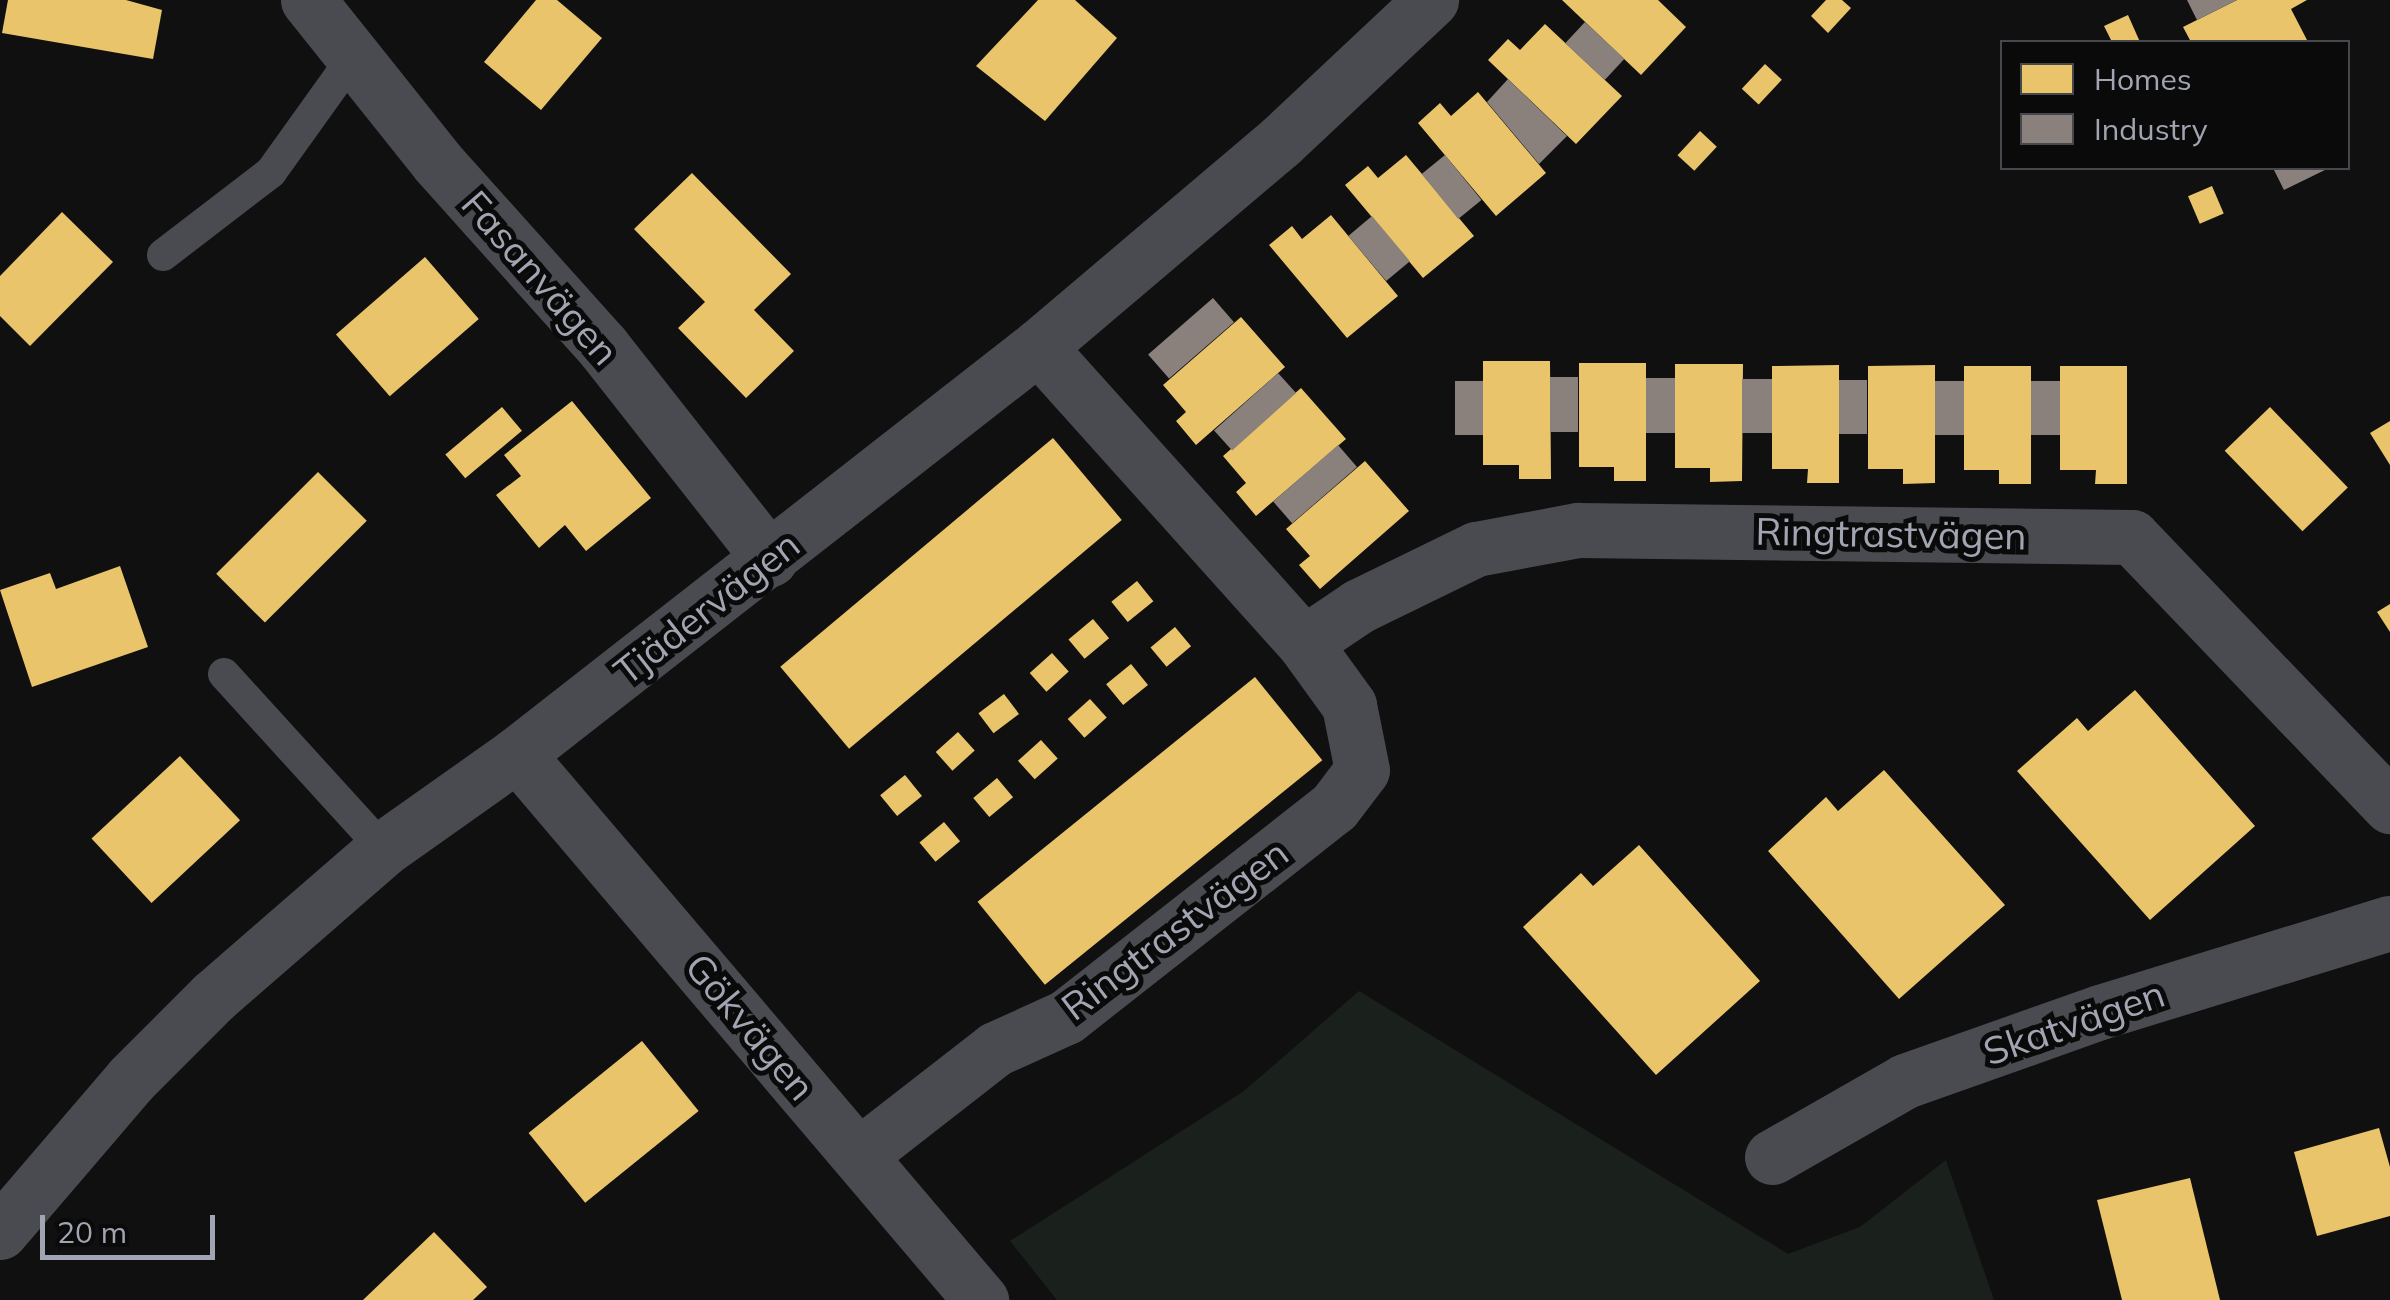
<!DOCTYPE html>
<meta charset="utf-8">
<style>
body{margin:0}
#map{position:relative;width:2390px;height:1300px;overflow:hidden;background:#101010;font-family:Mulish,sans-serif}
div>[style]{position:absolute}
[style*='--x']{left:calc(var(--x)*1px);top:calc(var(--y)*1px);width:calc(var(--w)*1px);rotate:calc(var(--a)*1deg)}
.green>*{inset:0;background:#1a201b}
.homes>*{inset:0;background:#e9c46a;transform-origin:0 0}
.industry>*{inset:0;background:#8a817c;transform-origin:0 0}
.service>*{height:32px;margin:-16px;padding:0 16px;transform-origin:16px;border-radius:16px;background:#4a4b50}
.minor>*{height:55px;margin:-27.5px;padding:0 27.5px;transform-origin:27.5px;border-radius:27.5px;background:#4a4b50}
span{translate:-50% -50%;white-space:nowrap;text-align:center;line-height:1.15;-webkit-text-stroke:10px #0b0a0b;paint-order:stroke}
.street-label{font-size:38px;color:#a1a4b1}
.legend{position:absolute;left:2000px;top:40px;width:350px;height:130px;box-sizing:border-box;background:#0b0a0b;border:2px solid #47484d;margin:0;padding:12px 18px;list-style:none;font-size:30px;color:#a1a4b1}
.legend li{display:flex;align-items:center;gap:20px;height:50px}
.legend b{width:50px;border:2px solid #47484d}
.scale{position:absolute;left:40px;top:1215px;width:175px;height:45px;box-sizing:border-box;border:5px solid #a1a4b1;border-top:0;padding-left:12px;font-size:30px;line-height:35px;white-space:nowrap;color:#a1a4b1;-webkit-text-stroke:8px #0b0a0b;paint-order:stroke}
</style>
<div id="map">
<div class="green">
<div style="clip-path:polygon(1359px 991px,1788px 1254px,1860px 1227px,1946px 1160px,1994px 1300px,1057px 1300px,1010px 1241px,1244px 1091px)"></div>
</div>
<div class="homes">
<div style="clip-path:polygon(8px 0,126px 0,162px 10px,153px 59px,2px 33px)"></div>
<div style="clip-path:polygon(536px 0,557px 0,602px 38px,541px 110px,484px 62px)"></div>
<div style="clip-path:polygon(1038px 0,1075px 0,1117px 38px,1045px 121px,976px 66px)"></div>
<div style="clip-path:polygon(1562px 0,1658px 0,1686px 27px,1641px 75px)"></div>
<div style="clip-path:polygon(1826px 0,1842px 0,1851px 8px,1828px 33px,1811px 16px)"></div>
<div style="clip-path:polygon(2237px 0,2307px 0,2291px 9px,2307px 40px,2191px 42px,2183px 27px)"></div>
<div style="clip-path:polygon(2128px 15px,2140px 42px,2112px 42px,2104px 26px)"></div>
<div style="clip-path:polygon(1545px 24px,1622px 96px,1576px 144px,1488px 60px,1508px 39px,1520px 50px)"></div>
<div style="left:1765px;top:64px;width:23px;height:34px;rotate:43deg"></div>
<div style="clip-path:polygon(1478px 92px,1546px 173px,1496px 216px,1418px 123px,1440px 103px,1451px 116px)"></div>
<div style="left:1700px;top:131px;width:23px;height:33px;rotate:43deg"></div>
<div style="clip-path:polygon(1406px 155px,1474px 236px,1423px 278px,1345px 185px,1368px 166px,1378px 178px)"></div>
<div style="clip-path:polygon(692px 173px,791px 274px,754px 310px,794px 351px,746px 398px,678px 328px,705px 302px,634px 229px)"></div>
<div style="left:2212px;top:186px;width:30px;height:26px;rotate:67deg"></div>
<div style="clip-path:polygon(62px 212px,113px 262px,30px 346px,0 316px,0 276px)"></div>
<div style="clip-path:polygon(1331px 215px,1398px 296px,1347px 338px,1269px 245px,1292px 226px,1302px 239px)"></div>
<div style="left:425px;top:257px;width:82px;height:118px;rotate:49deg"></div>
<div style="clip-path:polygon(1241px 317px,1285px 367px,1196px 445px,1176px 421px,1186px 412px,1163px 385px)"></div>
<div style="clip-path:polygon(1483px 361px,1550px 361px,1551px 479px,1519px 479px,1519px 465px,1483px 465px)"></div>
<div style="clip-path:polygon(1579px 363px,1646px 363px,1646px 481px,1614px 481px,1614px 467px,1579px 467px)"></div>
<div style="clip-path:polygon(1675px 364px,1743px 364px,1742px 481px,1710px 482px,1710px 468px,1675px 468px)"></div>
<div style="clip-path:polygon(1839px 365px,1839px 483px,1807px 483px,1808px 469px,1772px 469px,1772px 366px)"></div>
<div style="clip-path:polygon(1935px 365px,1935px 483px,1903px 484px,1903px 469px,1868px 469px,1868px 366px)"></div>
<div style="clip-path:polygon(1964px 366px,2031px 366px,2031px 484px,1999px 484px,1999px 470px,1964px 470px)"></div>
<div style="clip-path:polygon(2060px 366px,2127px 366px,2127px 484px,2095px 484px,2096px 470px,2060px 470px)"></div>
<div style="clip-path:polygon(1301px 388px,1346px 439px,1256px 516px,1236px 492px,1246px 483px,1223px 456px)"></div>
<div style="clip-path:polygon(572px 401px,651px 498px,586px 551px,565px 525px,539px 548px,496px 495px,521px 476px,504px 455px)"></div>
<div style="left:502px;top:407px;width:31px;height:74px;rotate:50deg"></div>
<div style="left:2270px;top:407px;width:112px;height:63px;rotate:46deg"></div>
<div style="clip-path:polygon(2390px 421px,2390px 465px,2370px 433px)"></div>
<div style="left:1053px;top:438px;width:107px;height:356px;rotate:50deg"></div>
<div style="clip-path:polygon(1365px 461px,1409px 511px,1320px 589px,1299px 565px,1310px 556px,1286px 529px)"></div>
<div style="left:318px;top:472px;width:69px;height:144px;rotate:45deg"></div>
<div style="clip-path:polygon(120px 566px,148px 647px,32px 687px,0 590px,50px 573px,56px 589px)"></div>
<div style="left:1137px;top:581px;width:26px;height:33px;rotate:51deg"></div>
<div style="clip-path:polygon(2390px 604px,2390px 632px,2377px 612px)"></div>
<div style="left:1093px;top:619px;width:25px;height:32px;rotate:50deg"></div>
<div style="left:1175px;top:627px;width:25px;height:32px;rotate:50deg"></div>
<div style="left:1052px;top:653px;width:25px;height:30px;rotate:48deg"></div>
<div style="left:1131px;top:664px;width:27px;height:32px;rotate:51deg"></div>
<div style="left:1255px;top:677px;width:107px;height:357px;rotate:51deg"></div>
<div style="clip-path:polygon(2135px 690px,2255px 826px,2150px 920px,2017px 771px,2077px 718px,2088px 731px)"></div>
<div style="left:1004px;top:694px;width:25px;height:32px;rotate:53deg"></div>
<div style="left:1090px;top:699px;width:25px;height:30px;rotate:48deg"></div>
<div style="left:958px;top:732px;width:25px;height:30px;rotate:48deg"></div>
<div style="left:1041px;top:740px;width:25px;height:31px;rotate:48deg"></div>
<div style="left:180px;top:756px;width:88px;height:121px;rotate:47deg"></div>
<div style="clip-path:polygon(1884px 770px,2005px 905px,1899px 999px,1768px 851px,1826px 797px,1838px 811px)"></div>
<div style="left:905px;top:775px;width:27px;height:32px;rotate:51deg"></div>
<div style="left:997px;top:778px;width:25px;height:31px;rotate:50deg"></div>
<div style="left:944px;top:822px;width:25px;height:32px;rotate:50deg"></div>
<div style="clip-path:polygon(1639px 845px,1760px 981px,1656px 1075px,1523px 927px,1581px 873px,1593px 886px)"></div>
<div style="left:642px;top:1041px;width:90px;height:146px;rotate:51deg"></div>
<div style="clip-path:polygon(2379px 1128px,2390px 1167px,2390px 1216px,2317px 1236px,2294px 1152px)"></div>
<div style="clip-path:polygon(2190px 1178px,2220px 1300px,2122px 1300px,2097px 1200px)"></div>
<div style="clip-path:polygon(434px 1232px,487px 1287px,473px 1300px,363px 1300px)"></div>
</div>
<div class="industry">
<div style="clip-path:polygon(2187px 0,2237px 0,2197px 20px)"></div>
<div style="left:1585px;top:22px;width:54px;height:29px;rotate:43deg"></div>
<div style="clip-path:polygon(1508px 79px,1567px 136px,1539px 164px,1487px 102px)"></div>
<div style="left:1445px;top:155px;width:58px;height:30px;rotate:51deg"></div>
<div style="clip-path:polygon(2273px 168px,2329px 168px,2284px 190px)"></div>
<div style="left:1372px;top:216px;width:59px;height:31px;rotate:50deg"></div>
<div style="left:1213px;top:298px;width:32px;height:86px;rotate:49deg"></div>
<div style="left:1278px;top:373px;width:27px;height:86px;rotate:48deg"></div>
<div style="left:1550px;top:377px;width:28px;height:55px"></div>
<div style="left:1646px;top:378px;width:29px;height:55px"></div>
<div style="left:1742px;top:379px;width:30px;height:54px"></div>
<div style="left:1839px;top:380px;width:28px;height:54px"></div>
<div style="left:1455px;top:381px;width:28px;height:54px"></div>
<div style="left:1935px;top:381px;width:29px;height:54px"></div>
<div style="left:2031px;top:381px;width:29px;height:54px"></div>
<div style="left:1338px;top:445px;width:29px;height:86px;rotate:49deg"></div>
</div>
<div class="service">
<div style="--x:163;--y:255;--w:136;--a:-37.5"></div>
<div style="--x:271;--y:172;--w:143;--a:-54.4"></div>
<div style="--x:224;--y:674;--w:236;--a:47.7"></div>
</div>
<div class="minor">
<div style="--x:308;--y:0;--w:208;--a:51.4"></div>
<div style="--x:438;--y:163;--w:247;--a:48.1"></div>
<div style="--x:603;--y:347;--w:270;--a:51.8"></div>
<div style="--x:1304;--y:643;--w:66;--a:-33.9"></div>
<div style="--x:1359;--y:606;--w:130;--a:-26"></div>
<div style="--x:1476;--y:549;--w:104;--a:-10.6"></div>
<div style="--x:1578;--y:530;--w:554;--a:0.72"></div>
<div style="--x:2132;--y:537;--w:373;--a:46.2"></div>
<div style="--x:517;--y:754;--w:717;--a:49.64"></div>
<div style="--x:859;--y:1155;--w:172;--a:-37.9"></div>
<div style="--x:995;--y:1049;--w:78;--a:-24.3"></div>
<div style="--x:1066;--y:1017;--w:340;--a:-38.1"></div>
<div style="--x:1334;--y:807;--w:46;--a:-52.9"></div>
<div style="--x:1362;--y:770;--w:66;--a:-101.3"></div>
<div style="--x:1349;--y:705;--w:77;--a:-126"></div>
<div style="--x:1304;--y:643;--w:398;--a:-131.9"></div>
<div style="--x:1772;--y:1157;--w:153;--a:-29.7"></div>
<div style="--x:1905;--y:1081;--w:207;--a:-19.5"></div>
<div style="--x:2100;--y:1012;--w:303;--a:-17.1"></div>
<div style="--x:0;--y:1232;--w:201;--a:-49.4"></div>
<div style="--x:131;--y:1079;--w:116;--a:-45"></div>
<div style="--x:213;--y:997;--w:225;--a:-41"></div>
<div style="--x:383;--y:849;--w:164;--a:-35.3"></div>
<div style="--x:517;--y:754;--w:661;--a:-38"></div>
<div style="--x:1038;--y:347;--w:319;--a:-40.3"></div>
<div style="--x:1281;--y:141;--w:206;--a:-43.2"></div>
</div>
<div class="street-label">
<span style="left:540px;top:278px;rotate:49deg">Fasanvägen</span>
<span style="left:1891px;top:534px;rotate:1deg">Ringtrastvägen</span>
<span style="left:707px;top:608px;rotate:-38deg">Tjädervägen</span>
<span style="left:1175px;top:930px;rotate:-37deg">Ringtrastvägen</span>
<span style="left:2074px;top:1023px;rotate:-19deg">Skatvägen</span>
<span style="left:750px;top:1027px;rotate:50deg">Gökvägen</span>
</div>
<ul class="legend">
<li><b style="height:28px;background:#e9c46a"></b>Homes</li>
<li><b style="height:28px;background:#8a817c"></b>Industry</li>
</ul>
<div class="scale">20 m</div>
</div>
